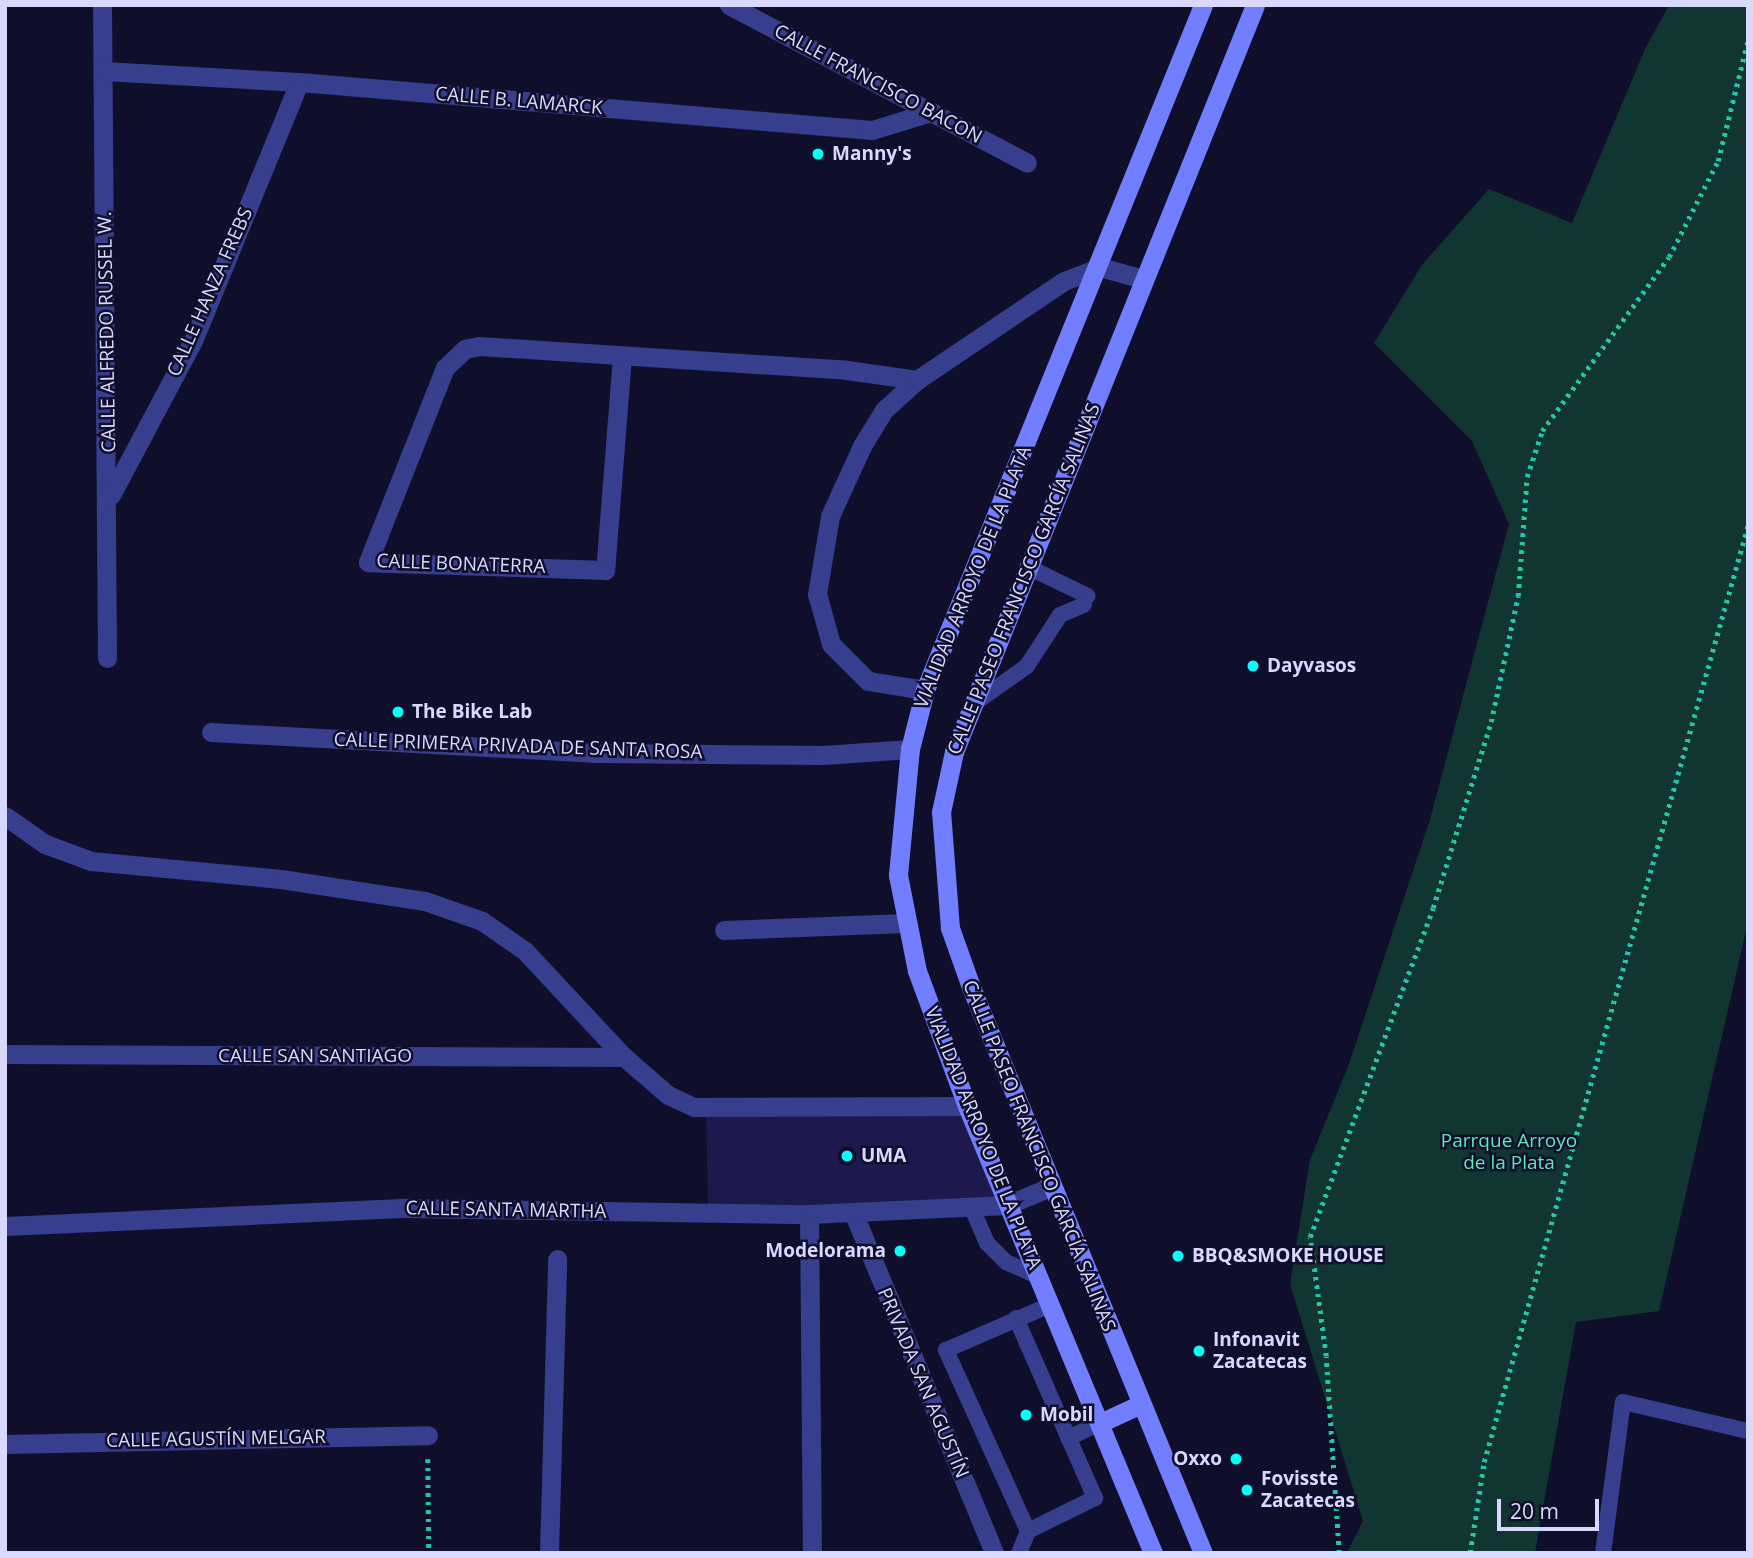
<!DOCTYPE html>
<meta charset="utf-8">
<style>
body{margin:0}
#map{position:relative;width:1753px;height:1558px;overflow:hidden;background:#100f2b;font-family:"Open Sans",sans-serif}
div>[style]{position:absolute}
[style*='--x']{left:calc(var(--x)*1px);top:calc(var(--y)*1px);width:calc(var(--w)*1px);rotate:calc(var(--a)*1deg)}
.green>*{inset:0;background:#113530}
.building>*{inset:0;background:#1e194d}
.path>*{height:4.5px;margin-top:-2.25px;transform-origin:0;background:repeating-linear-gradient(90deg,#27c5a8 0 3.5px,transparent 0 8.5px)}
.service>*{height:16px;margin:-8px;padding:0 8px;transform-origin:8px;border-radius:8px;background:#373e8d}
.minor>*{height:19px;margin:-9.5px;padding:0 9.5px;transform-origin:9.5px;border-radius:9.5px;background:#373e8d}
.secondary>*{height:19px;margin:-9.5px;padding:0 9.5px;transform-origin:9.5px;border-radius:9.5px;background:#707eff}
.dots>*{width:19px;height:19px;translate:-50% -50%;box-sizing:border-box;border:4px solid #100f2b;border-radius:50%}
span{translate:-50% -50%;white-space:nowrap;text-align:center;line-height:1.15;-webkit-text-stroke:5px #100f2b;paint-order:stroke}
.street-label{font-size:19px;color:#d9d9ff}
.poi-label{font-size:19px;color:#d9d9ff;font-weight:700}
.left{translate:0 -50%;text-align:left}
.right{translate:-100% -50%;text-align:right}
.park-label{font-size:19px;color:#5be9b4}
.frame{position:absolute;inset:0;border:7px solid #d9d9ff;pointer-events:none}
.scale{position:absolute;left:1497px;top:1499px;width:102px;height:32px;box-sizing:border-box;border:4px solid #d9d9ff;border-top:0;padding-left:9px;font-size:21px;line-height:24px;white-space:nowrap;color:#d9d9ff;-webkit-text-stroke:5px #100f2b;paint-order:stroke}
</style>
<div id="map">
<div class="green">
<div style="clip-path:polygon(1669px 5px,1748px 5px,1748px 922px,1659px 1311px,1576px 1322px,1535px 1553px,1347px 1553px,1363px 1521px,1290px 1284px,1310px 1160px,1349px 1064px,1431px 816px,1509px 524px,1472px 441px,1374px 343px,1422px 265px,1489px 189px,1572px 223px,1645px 49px)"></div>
</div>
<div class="building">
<div style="clip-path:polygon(967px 1106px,1007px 1205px,708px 1212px,706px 1107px)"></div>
</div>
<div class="path">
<div style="--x:428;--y:1459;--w:94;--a:89.4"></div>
<div style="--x:1339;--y:1553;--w:197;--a:-93.8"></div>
<div style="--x:1326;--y:1356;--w:120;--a:-97.7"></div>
<div style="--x:1310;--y:1237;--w:351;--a:-69.5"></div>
<div style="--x:1433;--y:908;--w:195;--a:-72.7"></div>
<div style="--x:1491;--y:722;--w:129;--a:-77.9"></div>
<div style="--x:1518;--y:596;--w:119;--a:-85.7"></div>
<div style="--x:1527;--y:477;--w:48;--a:-71.9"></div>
<div style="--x:1542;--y:431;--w:215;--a:-53.9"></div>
<div style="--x:1669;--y:257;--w:108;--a:-63"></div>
<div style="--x:1718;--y:161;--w:125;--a:-76.1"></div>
<div style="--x:1470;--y:1553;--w:92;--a:-81.3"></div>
<div style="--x:1484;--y:1462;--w:973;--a:-74.26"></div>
</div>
<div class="service">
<div style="--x:1030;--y:568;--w:64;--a:25.8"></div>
<div style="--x:972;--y:705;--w:67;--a:-35.3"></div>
<div style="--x:1027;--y:666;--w:61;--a:-57.1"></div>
<div style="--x:1060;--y:615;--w:26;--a:-23"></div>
<div style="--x:971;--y:1206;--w:40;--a:66.6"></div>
<div style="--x:987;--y:1243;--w:27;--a:45"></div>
<div style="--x:1006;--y:1262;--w:34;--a:24"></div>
<div style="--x:1016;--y:1318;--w:197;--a:66.3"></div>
<div style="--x:1095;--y:1498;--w:75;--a:153.8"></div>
<div style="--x:1028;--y:1531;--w:24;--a:112"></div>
<div style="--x:1068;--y:1438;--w:35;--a:-25"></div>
<div style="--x:1028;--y:1531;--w:199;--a:-114.4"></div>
<div style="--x:946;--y:1350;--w:113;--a:-23.4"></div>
<div style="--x:1603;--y:1553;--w:152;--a:-82.5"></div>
<div style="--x:1623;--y:1402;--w:128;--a:13.1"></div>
</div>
<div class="minor">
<div style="--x:102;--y:5;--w:653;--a:89.56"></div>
<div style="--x:729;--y:5;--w:337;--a:27.9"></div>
<div style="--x:103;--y:71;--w:196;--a:3.2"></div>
<div style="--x:299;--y:82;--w:575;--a:4.79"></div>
<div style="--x:872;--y:130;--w:62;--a:-17"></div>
<div style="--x:622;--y:356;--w:215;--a:94.5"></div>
<div style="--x:605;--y:570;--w:237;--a:-178.1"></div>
<div style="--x:368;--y:562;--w:209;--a:-68.4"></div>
<div style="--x:445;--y:368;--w:28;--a:-44"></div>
<div style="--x:465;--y:349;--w:14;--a:-12"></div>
<div style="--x:479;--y:346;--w:369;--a:3.7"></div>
<div style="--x:847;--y:370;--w:71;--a:8.1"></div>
<div style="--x:111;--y:495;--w:174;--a:-62"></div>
<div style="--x:193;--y:341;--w:280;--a:-67.7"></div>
<div style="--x:925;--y:690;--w:58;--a:-171"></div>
<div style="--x:868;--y:681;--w:52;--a:-135"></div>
<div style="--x:831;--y:644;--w:52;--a:-105.6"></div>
<div style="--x:817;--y:594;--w:79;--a:-80.5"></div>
<div style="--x:830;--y:516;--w:77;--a:-65.4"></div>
<div style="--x:862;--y:446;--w:42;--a:-58.6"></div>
<div style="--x:884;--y:410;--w:45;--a:-42.3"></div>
<div style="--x:917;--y:380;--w:177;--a:-34"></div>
<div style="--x:1064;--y:281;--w:39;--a:-21"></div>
<div style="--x:1100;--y:267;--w:45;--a:15.6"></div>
<div style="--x:211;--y:732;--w:383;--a:3.1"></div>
<div style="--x:593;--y:753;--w:230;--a:0.5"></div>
<div style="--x:823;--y:755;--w:87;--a:-3.9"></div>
<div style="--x:5;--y:816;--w:49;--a:35"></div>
<div style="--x:45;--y:844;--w:49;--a:20.3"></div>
<div style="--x:91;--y:861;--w:191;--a:5.4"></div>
<div style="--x:281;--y:879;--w:146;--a:8.7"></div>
<div style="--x:425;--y:901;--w:60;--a:19.3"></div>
<div style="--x:482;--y:921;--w:52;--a:34.9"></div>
<div style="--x:525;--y:951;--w:145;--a:47"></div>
<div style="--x:624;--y:1057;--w:58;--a:40.8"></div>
<div style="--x:668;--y:1095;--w:29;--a:25"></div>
<div style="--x:694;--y:1107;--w:273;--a:-0.2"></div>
<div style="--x:724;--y:930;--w:182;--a:-2.2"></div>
<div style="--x:5;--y:1054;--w:619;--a:0.28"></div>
<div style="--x:853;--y:1212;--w:369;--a:67.5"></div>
<div style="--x:809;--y:1214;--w:339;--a:89.5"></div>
<div style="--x:5;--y:1226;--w:403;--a:-2.6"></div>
<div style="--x:408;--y:1208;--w:401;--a:0.9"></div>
<div style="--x:809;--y:1214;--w:198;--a:-2.6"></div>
<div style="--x:1007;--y:1205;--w:47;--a:-22.7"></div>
<div style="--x:5;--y:1444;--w:423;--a:-1.2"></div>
<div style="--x:549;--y:1553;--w:294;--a:-88.4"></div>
</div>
<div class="secondary">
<div style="--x:1100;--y:1423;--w:45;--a:-24.9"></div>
<div style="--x:1153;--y:1553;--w:484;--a:-112.6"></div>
<div style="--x:967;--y:1106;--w:144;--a:-110.3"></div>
<div style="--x:917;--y:971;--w:98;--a:-101.2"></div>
<div style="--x:898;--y:875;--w:127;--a:-84.6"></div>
<div style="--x:910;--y:749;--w:61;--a:-75.7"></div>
<div style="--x:925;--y:690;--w:739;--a:-67.91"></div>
<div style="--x:1203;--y:1553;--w:612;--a:-112.29"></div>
<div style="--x:971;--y:987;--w:63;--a:-109.6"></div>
<div style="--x:950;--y:928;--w:116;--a:-94.4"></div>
<div style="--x:941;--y:812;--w:61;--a:-77.8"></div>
<div style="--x:954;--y:752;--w:805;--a:-68.05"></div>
</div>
<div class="dots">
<div style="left:818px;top:154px;background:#05fffa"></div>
<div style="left:1253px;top:666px;background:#05fffa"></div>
<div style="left:398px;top:712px;background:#05fffa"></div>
<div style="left:847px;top:1156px;background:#05fffa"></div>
<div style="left:900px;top:1251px;background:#05fffa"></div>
<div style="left:1178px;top:1256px;background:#05fffa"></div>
<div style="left:1199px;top:1351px;background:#05fffa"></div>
<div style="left:1026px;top:1415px;background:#05fffa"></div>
<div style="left:1236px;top:1459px;background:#05fffa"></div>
<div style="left:1247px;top:1490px;background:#05fffa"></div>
</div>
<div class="street-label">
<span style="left:878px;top:84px;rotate:28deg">CALLE FRANCISCO BACON</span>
<span style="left:519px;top:101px;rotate:5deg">CALLE B. LAMARCK</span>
<span style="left:210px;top:292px;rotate:-66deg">CALLE HANZA FREBS</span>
<span style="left:107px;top:332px;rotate:-91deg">CALLE ALFREDO RUSSEL W.</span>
<span style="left:461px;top:564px;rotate:2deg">CALLE BONATERRA</span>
<span style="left:973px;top:577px;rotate:-68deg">VIALIDAD ARROYO DE LA PLATA</span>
<span style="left:1024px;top:579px;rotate:-68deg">CALLE PASEO FRANCISCO GARCÍA SALINAS</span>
<span style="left:518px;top:746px;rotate:2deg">CALLE PRIMERA PRIVADA DE SANTA ROSA</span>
<span style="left:315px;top:1056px">CALLE SAN SANTIAGO</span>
<span style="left:983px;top:1138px;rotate:68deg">VIALIDAD ARROYO DE LA PLATA</span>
<span style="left:1039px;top:1156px;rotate:68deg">CALLE PASEO FRANCISCO GARCÍA SALINAS</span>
<span style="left:506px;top:1210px;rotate:1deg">CALLE SANTA MARTHA</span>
<span style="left:923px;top:1383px;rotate:67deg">PRIVADA SAN AGUSTÍN</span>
<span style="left:216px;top:1439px;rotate:-1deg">CALLE AGUSTÍN MELGAR</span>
</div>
<div class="poi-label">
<span class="left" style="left:832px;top:154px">Manny's</span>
<span class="left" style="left:1267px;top:666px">Dayvasos</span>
<span class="left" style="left:412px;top:712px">The Bike Lab</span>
<span class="left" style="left:861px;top:1156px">UMA</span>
<span class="right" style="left:886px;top:1251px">Modelorama</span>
<span class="left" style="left:1192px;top:1256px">BBQ&amp;SMOKE HOUSE</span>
<span class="left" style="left:1213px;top:1351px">Infonavit<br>Zacatecas</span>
<span class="left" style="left:1040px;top:1415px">Mobil</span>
<span class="right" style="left:1222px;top:1459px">Oxxo</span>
<span class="left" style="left:1261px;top:1490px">Fovisste<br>Zacatecas</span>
</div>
<div class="park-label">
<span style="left:1509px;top:1152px">Parrque Arroyo<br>de la Plata</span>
</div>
<div class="frame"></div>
<div class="scale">20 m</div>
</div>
